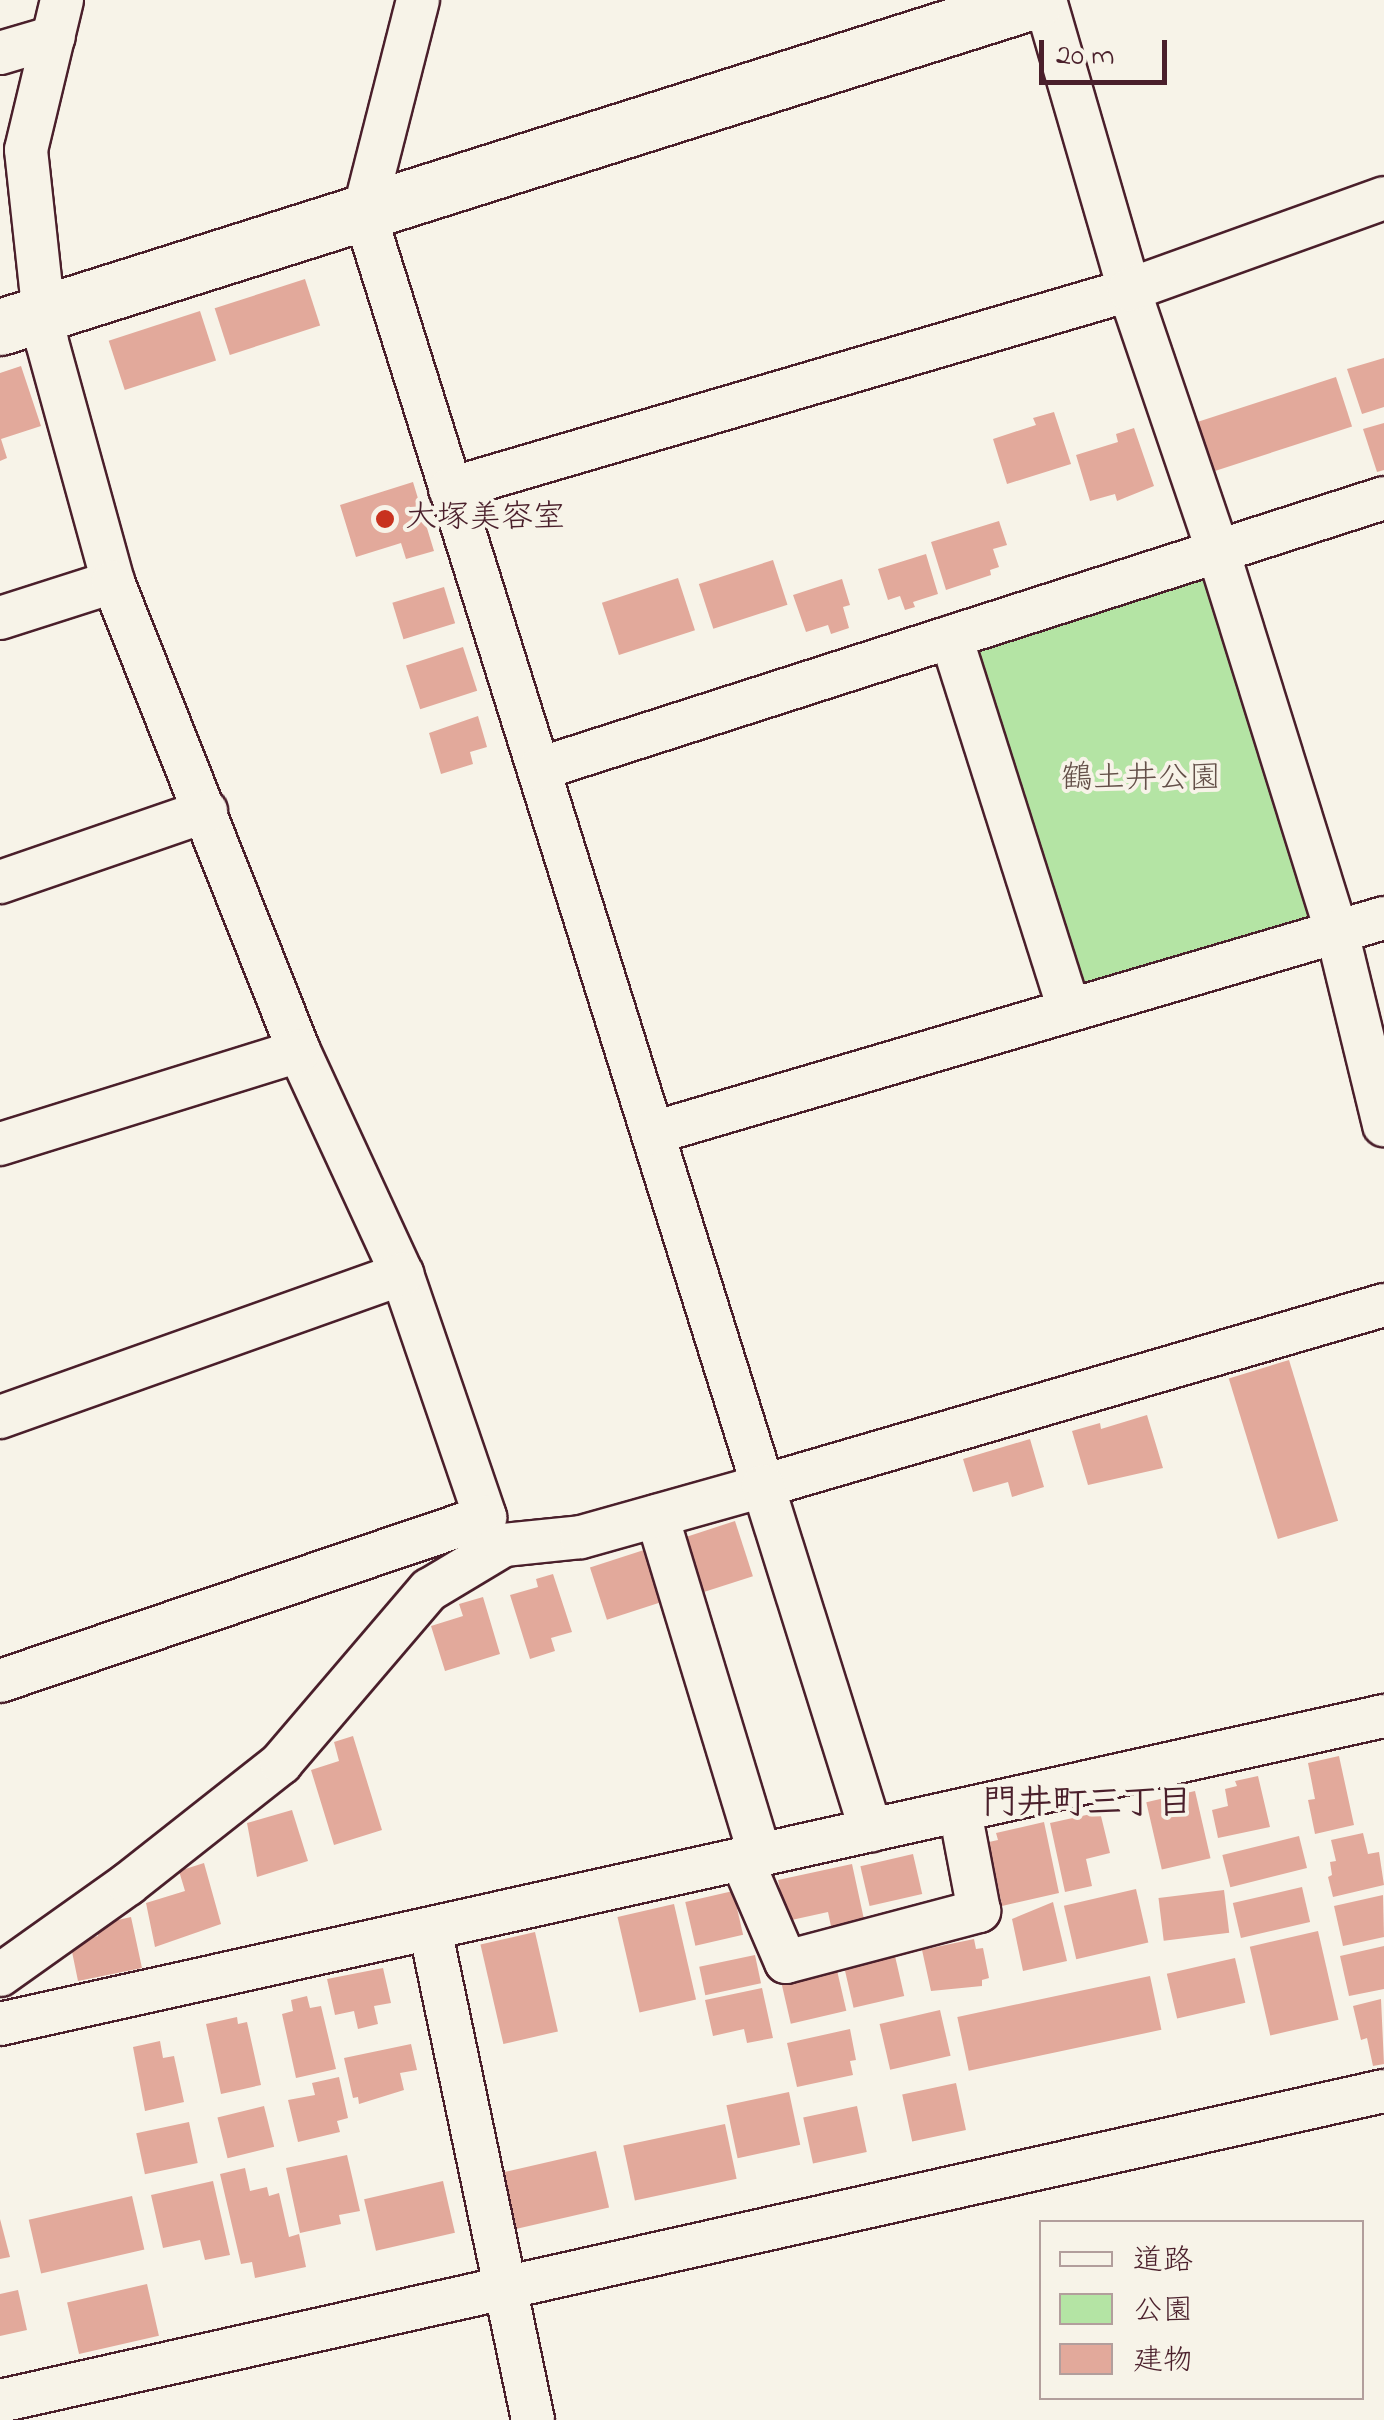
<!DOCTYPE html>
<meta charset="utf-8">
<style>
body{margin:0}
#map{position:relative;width:1384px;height:2420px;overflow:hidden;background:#f7f3e8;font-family:"Indie Flower","Klee One",sans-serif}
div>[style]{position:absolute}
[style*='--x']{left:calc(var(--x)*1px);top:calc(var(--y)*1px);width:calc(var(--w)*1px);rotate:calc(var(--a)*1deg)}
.green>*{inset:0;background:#b4e4a4;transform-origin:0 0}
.building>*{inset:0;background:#e2a99b;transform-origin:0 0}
.roads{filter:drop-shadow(2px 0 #4a1f2b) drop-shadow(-2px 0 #4a1f2b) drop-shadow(0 2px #4a1f2b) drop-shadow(0 -2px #4a1f2b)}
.street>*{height:42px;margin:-21px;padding:0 21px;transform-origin:21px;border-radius:21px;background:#f7f3e8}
.secondary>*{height:55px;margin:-27.5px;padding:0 27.5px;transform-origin:27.5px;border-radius:27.5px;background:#f7f3e8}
.dots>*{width:28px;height:28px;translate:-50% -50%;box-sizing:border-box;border:5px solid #f7f3e8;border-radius:50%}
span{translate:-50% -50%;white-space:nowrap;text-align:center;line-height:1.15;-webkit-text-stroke:8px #f7f3e8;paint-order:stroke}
.poi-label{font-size:32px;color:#4a1f2b}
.left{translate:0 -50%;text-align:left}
.park-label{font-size:32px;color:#645049}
.neighbourhood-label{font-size:35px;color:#4a1f2b;font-weight:700}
.legend{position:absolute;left:1039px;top:2220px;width:325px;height:180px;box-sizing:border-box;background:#f7f3e8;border:2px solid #b29e9c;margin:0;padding:12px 18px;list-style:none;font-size:30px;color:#4a1f2b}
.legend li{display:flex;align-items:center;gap:20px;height:50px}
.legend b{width:50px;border:2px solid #b29e9c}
.scale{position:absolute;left:1039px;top:40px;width:128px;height:45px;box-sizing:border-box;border:5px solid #4a1f2b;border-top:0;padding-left:12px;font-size:30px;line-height:35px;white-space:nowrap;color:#4a1f2b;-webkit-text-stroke:8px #f7f3e8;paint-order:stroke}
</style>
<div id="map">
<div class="green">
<div style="left:1206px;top:572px;width:359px;height:249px;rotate:72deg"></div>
</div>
<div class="building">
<div style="left:305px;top:279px;width:49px;height:95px;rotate:72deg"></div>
<div style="left:200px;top:311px;width:52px;height:96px;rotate:72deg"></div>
<div style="clip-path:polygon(1384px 358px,1384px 407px,1362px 414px,1347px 369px)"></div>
<div style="clip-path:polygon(21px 366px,41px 426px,1px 439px,7px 458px,0 461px,0 373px)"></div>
<div style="left:1336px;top:377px;width:52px;height:145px;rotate:72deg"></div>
<div style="clip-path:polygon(1054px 412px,1071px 464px,1007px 484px,993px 439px,1036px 425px,1033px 418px)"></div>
<div style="clip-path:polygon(1384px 423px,1384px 470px,1377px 472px,1363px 429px)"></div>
<div style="clip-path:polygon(1134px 428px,1154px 486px,1117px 501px,1115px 494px,1090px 501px,1076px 455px,1118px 442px,1116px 434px)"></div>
<div style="clip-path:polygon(413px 482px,434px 551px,406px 559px,401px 543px,356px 557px,340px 505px)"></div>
<div style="clip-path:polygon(999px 521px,1007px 545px,993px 549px,999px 567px,990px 570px,991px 575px,946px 590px,931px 542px)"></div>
<div style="clip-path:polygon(926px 554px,938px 594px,913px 602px,915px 607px,905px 610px,900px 596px,888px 600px,878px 569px)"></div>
<div style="left:773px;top:560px;width:47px;height:78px;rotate:72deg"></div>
<div style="left:678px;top:578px;width:55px;height:80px;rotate:72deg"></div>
<div style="clip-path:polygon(842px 579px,850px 605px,843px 607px,849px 628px,831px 634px,828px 625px,806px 632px,793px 595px)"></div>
<div style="left:444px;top:587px;width:38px;height:54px;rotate:73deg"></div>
<div style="left:463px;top:647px;width:46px;height:60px;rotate:72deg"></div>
<div style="clip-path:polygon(478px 716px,487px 747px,470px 752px,473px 764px,441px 774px,429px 733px)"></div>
<div style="left:1289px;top:1360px;width:168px;height:63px;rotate:73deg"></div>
<div style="clip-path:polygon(1147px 1415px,1163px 1468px,1088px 1485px,1072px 1431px,1100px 1423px,1101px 1429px)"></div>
<div style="clip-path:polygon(1030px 1439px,1044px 1487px,1012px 1497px,1008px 1482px,973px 1492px,963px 1459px)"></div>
<div style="left:735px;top:1521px;width:58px;height:54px;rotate:72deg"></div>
<div style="left:647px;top:1549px;width:55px;height:60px;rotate:72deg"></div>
<div style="clip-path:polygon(553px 1574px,572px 1632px,551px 1638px,555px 1651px,530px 1659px,510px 1595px,538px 1587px,536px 1579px)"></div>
<div style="clip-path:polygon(483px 1597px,500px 1654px,445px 1671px,431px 1626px,463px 1616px,459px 1604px)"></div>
<div style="clip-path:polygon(353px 1736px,382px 1830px,334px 1845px,311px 1770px,339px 1761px,334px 1742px)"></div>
<div style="clip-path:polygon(1339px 1756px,1354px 1825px,1315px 1834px,1308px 1800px,1315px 1799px,1308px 1763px)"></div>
<div style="clip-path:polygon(1258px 1776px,1270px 1827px,1218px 1838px,1212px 1810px,1228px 1806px,1225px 1789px,1237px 1786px,1235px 1781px)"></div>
<div style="left:1195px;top:1791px;width:69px;height:50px;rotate:77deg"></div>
<div style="clip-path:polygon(292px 1810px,308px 1861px,257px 1877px,247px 1823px)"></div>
<div style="clip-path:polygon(1100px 1812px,1110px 1853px,1086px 1859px,1092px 1886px,1065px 1892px,1050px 1823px)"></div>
<div style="clip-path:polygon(1044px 1822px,1059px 1893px,1002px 1906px,989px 1842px,998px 1840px,996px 1833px)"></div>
<div style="clip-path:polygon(1363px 1833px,1368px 1854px,1379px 1852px,1384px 1885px,1333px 1897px,1328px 1877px,1332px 1875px,1330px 1862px,1336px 1861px,1331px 1840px)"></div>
<div style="left:1299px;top:1836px;width:33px;height:79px;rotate:76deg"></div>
<div style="left:913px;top:1854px;width:41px;height:54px;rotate:77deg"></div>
<div style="clip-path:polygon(204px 1863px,221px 1924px,155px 1947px,146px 1903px,185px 1891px,179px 1871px)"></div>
<div style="clip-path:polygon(852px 1864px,865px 1924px,832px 1931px,828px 1912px,787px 1921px,778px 1880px)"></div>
<div style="left:1302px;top:1887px;width:36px;height:71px;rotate:77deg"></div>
<div style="left:1136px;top:1889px;width:55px;height:74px;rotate:77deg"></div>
<div style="left:1224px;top:1890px;width:43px;height:66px;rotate:83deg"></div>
<div style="left:733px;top:1891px;width:45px;height:49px;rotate:77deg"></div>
<div style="clip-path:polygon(1383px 1895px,1384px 1937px,1343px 1946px,1334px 1906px)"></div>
<div style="clip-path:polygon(1053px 1902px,1067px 1961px,1023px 1971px,1012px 1919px)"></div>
<div style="left:674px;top:1904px;width:98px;height:58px;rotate:77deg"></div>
<div style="clip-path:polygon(131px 1917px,142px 1968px,78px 1981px,70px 1942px,98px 1936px,96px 1925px)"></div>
<div style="left:1318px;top:1931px;width:91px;height:70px;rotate:77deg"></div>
<div style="left:535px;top:1932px;width:102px;height:56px;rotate:77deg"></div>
<div style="clip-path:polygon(974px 1939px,976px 1949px,983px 1948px,989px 1978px,982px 1980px,982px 1986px,931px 1991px,922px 1950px)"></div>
<div style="clip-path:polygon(1384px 1946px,1384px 1989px,1349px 1996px,1340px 1956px)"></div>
<div style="left:755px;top:1955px;width:29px;height:57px;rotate:78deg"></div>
<div style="left:895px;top:1956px;width:41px;height:52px;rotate:77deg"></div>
<div style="left:1235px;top:1958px;width:46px;height:70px;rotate:77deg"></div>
<div style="left:836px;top:1966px;width:46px;height:57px;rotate:77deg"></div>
<div style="clip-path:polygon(383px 1968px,391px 2003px,374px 2006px,378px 2024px,358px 2029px,354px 2011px,335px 2015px,327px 1979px)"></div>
<div style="left:1150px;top:1976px;width:55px;height:197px;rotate:78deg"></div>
<div style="clip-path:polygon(762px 1988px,773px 2038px,747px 2043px,744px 2029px,713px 2036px,705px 2000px)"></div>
<div style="clip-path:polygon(307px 1996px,310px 2008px,321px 2006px,336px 2069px,296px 2078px,282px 2014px,293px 2011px,291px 2000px)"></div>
<div style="clip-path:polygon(1381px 1999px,1384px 2064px,1373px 2066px,1367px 2038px,1361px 2040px,1353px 2006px)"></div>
<div style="left:940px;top:2010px;width:47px;height:62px;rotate:77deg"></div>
<div style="clip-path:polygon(237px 2017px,238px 2024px,247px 2022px,261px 2085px,221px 2094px,206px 2024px)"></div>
<div style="clip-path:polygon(850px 2029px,856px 2060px,850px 2061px,853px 2075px,797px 2087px,787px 2043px)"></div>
<div style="clip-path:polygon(160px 2041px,163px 2058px,174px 2056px,184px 2102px,145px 2111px,133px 2047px)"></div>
<div style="clip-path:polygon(411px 2044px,417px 2070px,400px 2073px,404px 2090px,359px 2104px,358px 2097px,353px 2098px,344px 2058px)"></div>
<div style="clip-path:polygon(339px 2077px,348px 2118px,337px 2121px,340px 2132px,298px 2142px,288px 2100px,315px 2095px,312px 2083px)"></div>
<div style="left:956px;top:2083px;width:48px;height:55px;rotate:78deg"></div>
<div style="left:789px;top:2092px;width:54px;height:64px;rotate:78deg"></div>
<div style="left:264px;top:2106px;width:42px;height:48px;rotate:76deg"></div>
<div style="left:857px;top:2106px;width:47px;height:55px;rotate:78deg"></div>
<div style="left:189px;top:2122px;width:42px;height:54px;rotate:78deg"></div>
<div style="left:725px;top:2124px;width:56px;height:104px;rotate:78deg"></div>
<div style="left:596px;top:2151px;width:58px;height:99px;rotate:77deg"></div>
<div style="clip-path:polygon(347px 2155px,360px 2211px,339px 2215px,341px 2224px,300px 2233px,286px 2168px)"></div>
<div style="clip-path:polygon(245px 2168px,250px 2191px,267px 2187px,269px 2196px,279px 2193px,289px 2237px,299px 2234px,306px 2267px,255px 2278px,252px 2262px,241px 2264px,220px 2174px)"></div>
<div style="clip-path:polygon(213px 2181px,230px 2255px,205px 2260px,200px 2240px,163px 2248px,151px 2195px)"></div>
<div style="left:443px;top:2181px;width:53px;height:81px;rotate:77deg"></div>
<div style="left:132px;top:2196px;width:55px;height:106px;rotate:77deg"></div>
<div style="clip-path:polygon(0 2219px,10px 2257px,0 2259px)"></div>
<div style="left:147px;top:2284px;width:53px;height:82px;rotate:77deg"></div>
<div style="clip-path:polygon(18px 2290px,27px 2330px,0 2336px,0 2294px)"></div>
</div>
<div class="roads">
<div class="street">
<div style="--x:62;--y:0;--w:154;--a:103.5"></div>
<div style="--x:26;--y:150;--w:193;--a:83.8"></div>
<div style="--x:47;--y:342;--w:249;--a:74.6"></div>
<div style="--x:418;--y:0;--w:219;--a:104.3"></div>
<div style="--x:364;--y:212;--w:1335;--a:72.61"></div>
<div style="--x:763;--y:1486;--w:647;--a:-16.25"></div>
<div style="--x:1045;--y:0;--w:302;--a:73.8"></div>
<div style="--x:1129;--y:290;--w:276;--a:71.2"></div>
<div style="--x:1218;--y:551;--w:399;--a:72.7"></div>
<div style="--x:1337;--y:932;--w:199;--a:76.3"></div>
<div style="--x:0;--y:53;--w:56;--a:-16.5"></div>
<div style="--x:450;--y:489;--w:708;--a:-16.33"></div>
<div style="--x:1129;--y:290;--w:271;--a:-19.8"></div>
<div style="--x:0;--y:618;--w:119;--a:-17.7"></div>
<div style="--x:113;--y:582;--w:505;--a:68.37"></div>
<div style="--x:299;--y:1051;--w:246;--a:65.2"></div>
<div style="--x:402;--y:1274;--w:257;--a:71.1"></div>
<div style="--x:485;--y:1517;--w:512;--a:161.32"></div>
<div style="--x:951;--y:637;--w:391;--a:72.4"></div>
<div style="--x:539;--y:769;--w:887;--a:-17.78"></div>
<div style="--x:0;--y:882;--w:218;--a:-19"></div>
<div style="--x:653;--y:1133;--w:762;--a:-16.39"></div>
<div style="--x:0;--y:1144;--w:313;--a:-17.3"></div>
<div style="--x:0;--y:1417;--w:427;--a:-19.6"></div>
<div style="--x:657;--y:1516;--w:354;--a:73.1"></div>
<div style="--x:742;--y:1860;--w:111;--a:66.7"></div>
<div style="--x:786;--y:1962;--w:200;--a:-14.8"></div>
<div style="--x:979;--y:1911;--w:102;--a:-100.8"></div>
<div style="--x:430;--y:1929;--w:502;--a:78.15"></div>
<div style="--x:0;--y:1975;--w:157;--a:-35.4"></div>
<div style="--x:128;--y:1884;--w:195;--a:-38.3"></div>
<div style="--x:281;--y:1763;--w:228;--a:-49.5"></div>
<div style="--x:429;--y:1590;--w:87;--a:-31"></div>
<div style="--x:504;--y:1545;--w:77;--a:-5.9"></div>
<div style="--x:581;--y:1537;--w:189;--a:-15.7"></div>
<div style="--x:763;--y:1486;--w:361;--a:72.6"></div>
<div style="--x:0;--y:2024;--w:1418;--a:-12.55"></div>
<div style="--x:0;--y:2401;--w:1418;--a:-12.63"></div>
</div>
<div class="secondary">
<div style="--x:0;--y:327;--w:1086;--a:-17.52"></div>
</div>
</div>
<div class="dots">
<div style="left:385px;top:519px;background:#c8321e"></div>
</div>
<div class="poi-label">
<span class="left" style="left:405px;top:519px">大塚美容室</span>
</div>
<div class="park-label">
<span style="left:1141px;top:780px">鶴土井公園</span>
</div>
<div class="neighbourhood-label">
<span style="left:1087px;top:1805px">門井町三丁目</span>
</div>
<ul class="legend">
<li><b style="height:12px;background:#f7f3e8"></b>道路</li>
<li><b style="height:28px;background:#b4e4a4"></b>公園</li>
<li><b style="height:28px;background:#e2a99b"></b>建物</li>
</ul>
<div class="scale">20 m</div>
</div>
